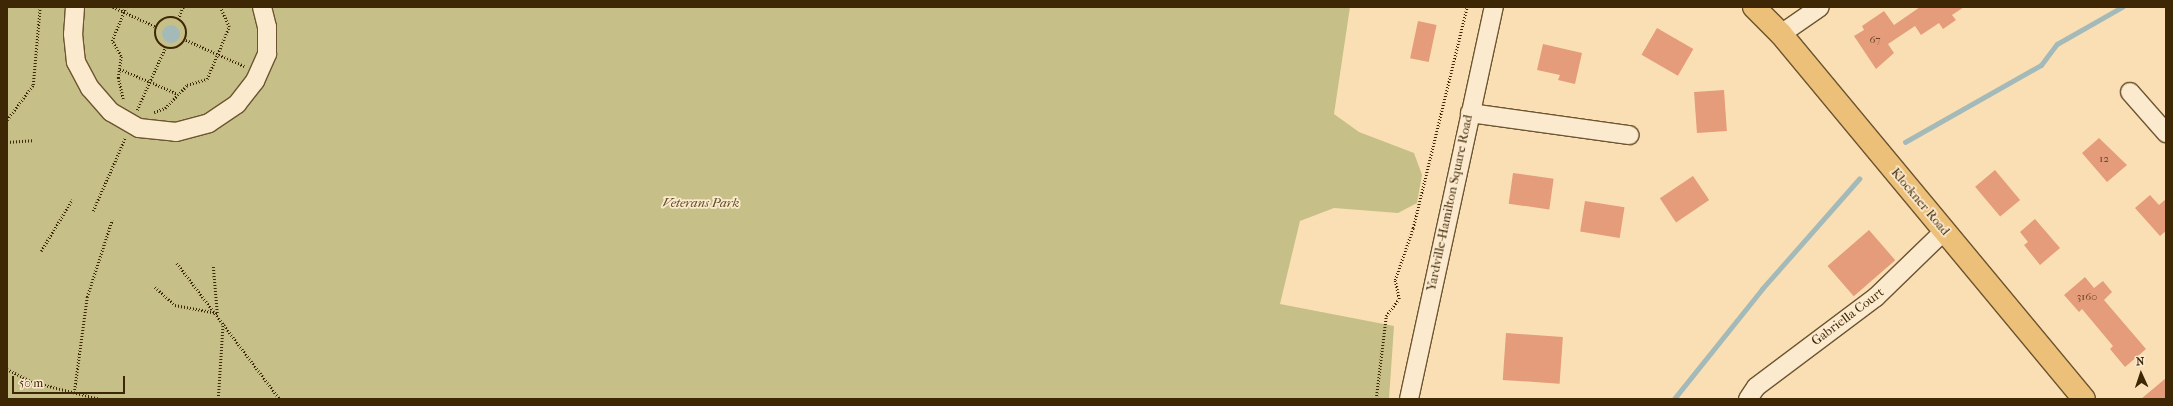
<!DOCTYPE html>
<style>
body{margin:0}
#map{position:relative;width:2173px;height:406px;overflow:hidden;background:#fadfb5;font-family:"IM FELL French Canon",serif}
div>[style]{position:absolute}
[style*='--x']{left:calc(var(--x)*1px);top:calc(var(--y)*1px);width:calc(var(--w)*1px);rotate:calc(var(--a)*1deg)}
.green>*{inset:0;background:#c6c088}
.water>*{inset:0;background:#a4bab9}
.round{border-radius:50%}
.stream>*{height:4.5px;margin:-2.25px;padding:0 2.25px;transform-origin:2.25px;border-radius:2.25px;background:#a4bab9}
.building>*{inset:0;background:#e49c7b;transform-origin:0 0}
.path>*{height:2.5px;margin-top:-1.25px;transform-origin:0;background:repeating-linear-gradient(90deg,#3d2704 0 1px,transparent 0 3px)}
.path>.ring{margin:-1.25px;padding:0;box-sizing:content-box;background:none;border:2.5px solid #3d2704;border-radius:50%}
.roads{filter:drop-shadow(1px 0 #6c5530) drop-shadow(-1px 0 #6c5530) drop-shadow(0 1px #6c5530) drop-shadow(0 -1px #6c5530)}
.minor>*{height:18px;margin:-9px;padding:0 9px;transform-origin:9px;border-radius:9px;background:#fceacf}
.major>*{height:22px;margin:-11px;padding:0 11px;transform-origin:11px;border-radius:11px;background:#edc07a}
span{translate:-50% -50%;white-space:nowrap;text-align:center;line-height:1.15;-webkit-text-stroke:3.5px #fceacf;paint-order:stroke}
.number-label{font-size:11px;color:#674422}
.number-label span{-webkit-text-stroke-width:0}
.street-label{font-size:13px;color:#3d2704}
.park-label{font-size:13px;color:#5f4d25;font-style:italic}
.frame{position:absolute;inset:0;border:8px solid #3d2704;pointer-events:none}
.north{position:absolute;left:2121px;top:354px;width:40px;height:40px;-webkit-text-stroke:3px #fceacf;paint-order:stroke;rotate:357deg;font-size:11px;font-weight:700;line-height:16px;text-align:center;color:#3d2704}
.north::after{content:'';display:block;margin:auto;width:14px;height:18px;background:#3d2704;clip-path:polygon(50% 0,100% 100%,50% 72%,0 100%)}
.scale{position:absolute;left:12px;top:376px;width:113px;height:18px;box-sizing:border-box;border:2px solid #3d2704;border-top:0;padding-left:5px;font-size:12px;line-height:14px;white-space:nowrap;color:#3d2704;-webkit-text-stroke:3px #fceacf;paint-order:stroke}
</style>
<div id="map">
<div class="green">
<div style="clip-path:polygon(7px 7px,1350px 7px,1334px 114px,1359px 132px,1414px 153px,1422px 175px,1417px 203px,1398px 213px,1334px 208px,1300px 221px,1280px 304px,1394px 326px,1389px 399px,7px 399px)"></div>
</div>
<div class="water">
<div class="round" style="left:162px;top:25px;width:18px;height:18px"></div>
</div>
<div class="stream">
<div style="--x:1905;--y:142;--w:156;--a:-29.5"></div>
<div style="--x:2041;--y:65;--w:26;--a:-53"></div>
<div style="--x:2057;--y:44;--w:75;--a:-29.6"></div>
<div style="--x:1674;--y:399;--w:141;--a:-51.3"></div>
<div style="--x:1762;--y:289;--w:147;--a:-48.6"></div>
</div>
<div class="building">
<div style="clip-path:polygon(1920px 7px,1964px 7px,1952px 15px,1956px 20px,1943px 29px,1939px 23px,1921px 35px,1915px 26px,1888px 44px,1894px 53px,1876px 69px,1854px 36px,1864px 30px,1862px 26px,1884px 11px,1894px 25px)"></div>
<div style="left:1418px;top:21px;width:19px;height:38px;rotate:12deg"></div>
<div style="left:1657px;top:28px;width:42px;height:31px;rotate:30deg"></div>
<div style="clip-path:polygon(1543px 44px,1582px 53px,1575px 84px,1558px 80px,1560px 75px,1537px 70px)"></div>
<div style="left:1724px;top:90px;width:41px;height:30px;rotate:86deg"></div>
<div style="clip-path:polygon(2099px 138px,2127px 165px,2107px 182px,2082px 153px)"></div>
<div style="left:1995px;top:170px;width:39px;height:26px;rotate:50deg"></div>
<div style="left:1513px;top:173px;width:41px;height:31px;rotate:8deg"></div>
<div style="left:1693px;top:176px;width:29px;height:40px;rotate:56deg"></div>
<div style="clip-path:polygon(2150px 195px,2159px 205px,2166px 199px,2166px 231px,2160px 236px,2135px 208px)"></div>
<div style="left:1585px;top:201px;width:40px;height:31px;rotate:9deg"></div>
<div style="clip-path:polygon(2035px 219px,2060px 248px,2040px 265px,2024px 245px,2028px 242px,2020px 232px)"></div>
<div style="left:1869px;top:230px;width:40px;height:55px;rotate:49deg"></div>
<div style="clip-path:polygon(2085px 277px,2094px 288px,2103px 281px,2112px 292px,2104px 300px,2146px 349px,2125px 367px,2110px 349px,2113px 346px,2082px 309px,2079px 312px,2064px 295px)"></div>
<div style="left:1506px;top:333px;width:57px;height:47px;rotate:4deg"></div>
<div style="clip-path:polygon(2166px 378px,2166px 399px,2141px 399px)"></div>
</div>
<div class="path">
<div style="--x:113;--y:7;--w:48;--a:24.4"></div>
<div class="ring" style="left:155px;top:17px;width:29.5px;height:29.5px"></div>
<div style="--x:178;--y:19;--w:13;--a:-67"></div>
<div style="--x:186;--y:40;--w:64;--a:24.1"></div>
<div style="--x:120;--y:69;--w:63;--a:23.3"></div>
<div style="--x:123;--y:99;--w:22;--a:-103"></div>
<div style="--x:118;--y:78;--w:22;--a:-82"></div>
<div style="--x:121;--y:56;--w:17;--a:-121"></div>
<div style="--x:112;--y:41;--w:37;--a:-68"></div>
<div style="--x:137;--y:110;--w:68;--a:-65.7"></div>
<div style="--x:154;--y:112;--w:12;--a:-20"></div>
<div style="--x:165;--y:108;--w:32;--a:-46"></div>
<div style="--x:187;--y:85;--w:21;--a:-17"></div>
<div style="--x:207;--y:79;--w:56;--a:-67.1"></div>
<div style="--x:229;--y:27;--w:22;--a:-114"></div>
<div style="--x:7;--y:120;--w:44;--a:-53.4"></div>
<div style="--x:33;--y:85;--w:78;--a:-84.9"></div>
<div style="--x:7;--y:142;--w:26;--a:-4"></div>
<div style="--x:93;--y:211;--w:80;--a:-66.3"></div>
<div style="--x:41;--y:251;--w:60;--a:-58.7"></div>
<div style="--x:177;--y:263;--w:171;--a:52.9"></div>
<div style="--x:155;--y:287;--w:27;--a:42"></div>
<div style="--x:175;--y:305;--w:43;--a:10.8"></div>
<div style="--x:217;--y:313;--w:48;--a:-94.8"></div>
<div style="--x:7;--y:369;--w:29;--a:27"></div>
<div style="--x:33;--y:382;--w:69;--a:14.2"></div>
<div style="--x:74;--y:393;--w:97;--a:-82.3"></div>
<div style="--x:87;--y:297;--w:81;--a:-72"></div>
<div style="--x:218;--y:399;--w:77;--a:-86.3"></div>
<div style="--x:1376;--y:399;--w:84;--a:-83.1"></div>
<div style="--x:1386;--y:316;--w:21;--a:-53"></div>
<div style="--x:1399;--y:299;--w:19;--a:-102"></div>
<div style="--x:1395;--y:280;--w:55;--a:-70.9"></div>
<div style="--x:1413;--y:228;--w:228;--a:-76.3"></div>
</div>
<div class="roads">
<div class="minor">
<div style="--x:75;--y:7;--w:27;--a:94"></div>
<div style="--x:73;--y:34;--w:28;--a:84"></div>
<div style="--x:76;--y:62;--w:30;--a:62"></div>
<div style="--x:90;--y:88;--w:32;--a:49"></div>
<div style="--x:111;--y:112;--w:32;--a:30"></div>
<div style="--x:139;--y:128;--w:37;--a:6"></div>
<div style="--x:176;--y:132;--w:34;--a:-15"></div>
<div style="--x:209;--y:123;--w:34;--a:-34"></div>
<div style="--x:237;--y:104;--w:29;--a:-52"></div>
<div style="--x:255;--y:81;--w:30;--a:-66"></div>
<div style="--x:267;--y:54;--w:27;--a:-90"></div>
<div style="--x:267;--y:27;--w:21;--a:-104"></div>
<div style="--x:1781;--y:34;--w:47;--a:-34.7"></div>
<div style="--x:2130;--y:92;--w:55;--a:48.7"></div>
<div style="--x:1470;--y:113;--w:161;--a:7.9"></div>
<div style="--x:1409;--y:399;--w:401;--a:-77.8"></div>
<div style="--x:1748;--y:399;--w:14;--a:-56"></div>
<div style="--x:1756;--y:387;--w:150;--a:-36.9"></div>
<div style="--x:1876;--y:297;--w:95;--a:-44.1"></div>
</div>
<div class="major">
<div style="--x:1754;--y:7;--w:38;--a:45"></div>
<div style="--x:1781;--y:34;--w:474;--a:50.3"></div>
</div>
</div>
<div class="number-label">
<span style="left:1875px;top:40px">67</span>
<span style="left:2104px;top:159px">12</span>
<span style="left:2087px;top:297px">3160</span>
</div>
<div class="street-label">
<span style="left:1920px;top:202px;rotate:50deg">Klockner Road</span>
<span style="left:1450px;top:203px;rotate:-78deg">Yardville-Hamilton Square Road</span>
<span style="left:1848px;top:317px;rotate:-37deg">Gabriella Court</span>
</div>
<div class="park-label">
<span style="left:701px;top:203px">Veterans Park</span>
</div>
<div class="frame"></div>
<div class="north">N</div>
<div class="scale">50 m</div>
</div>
